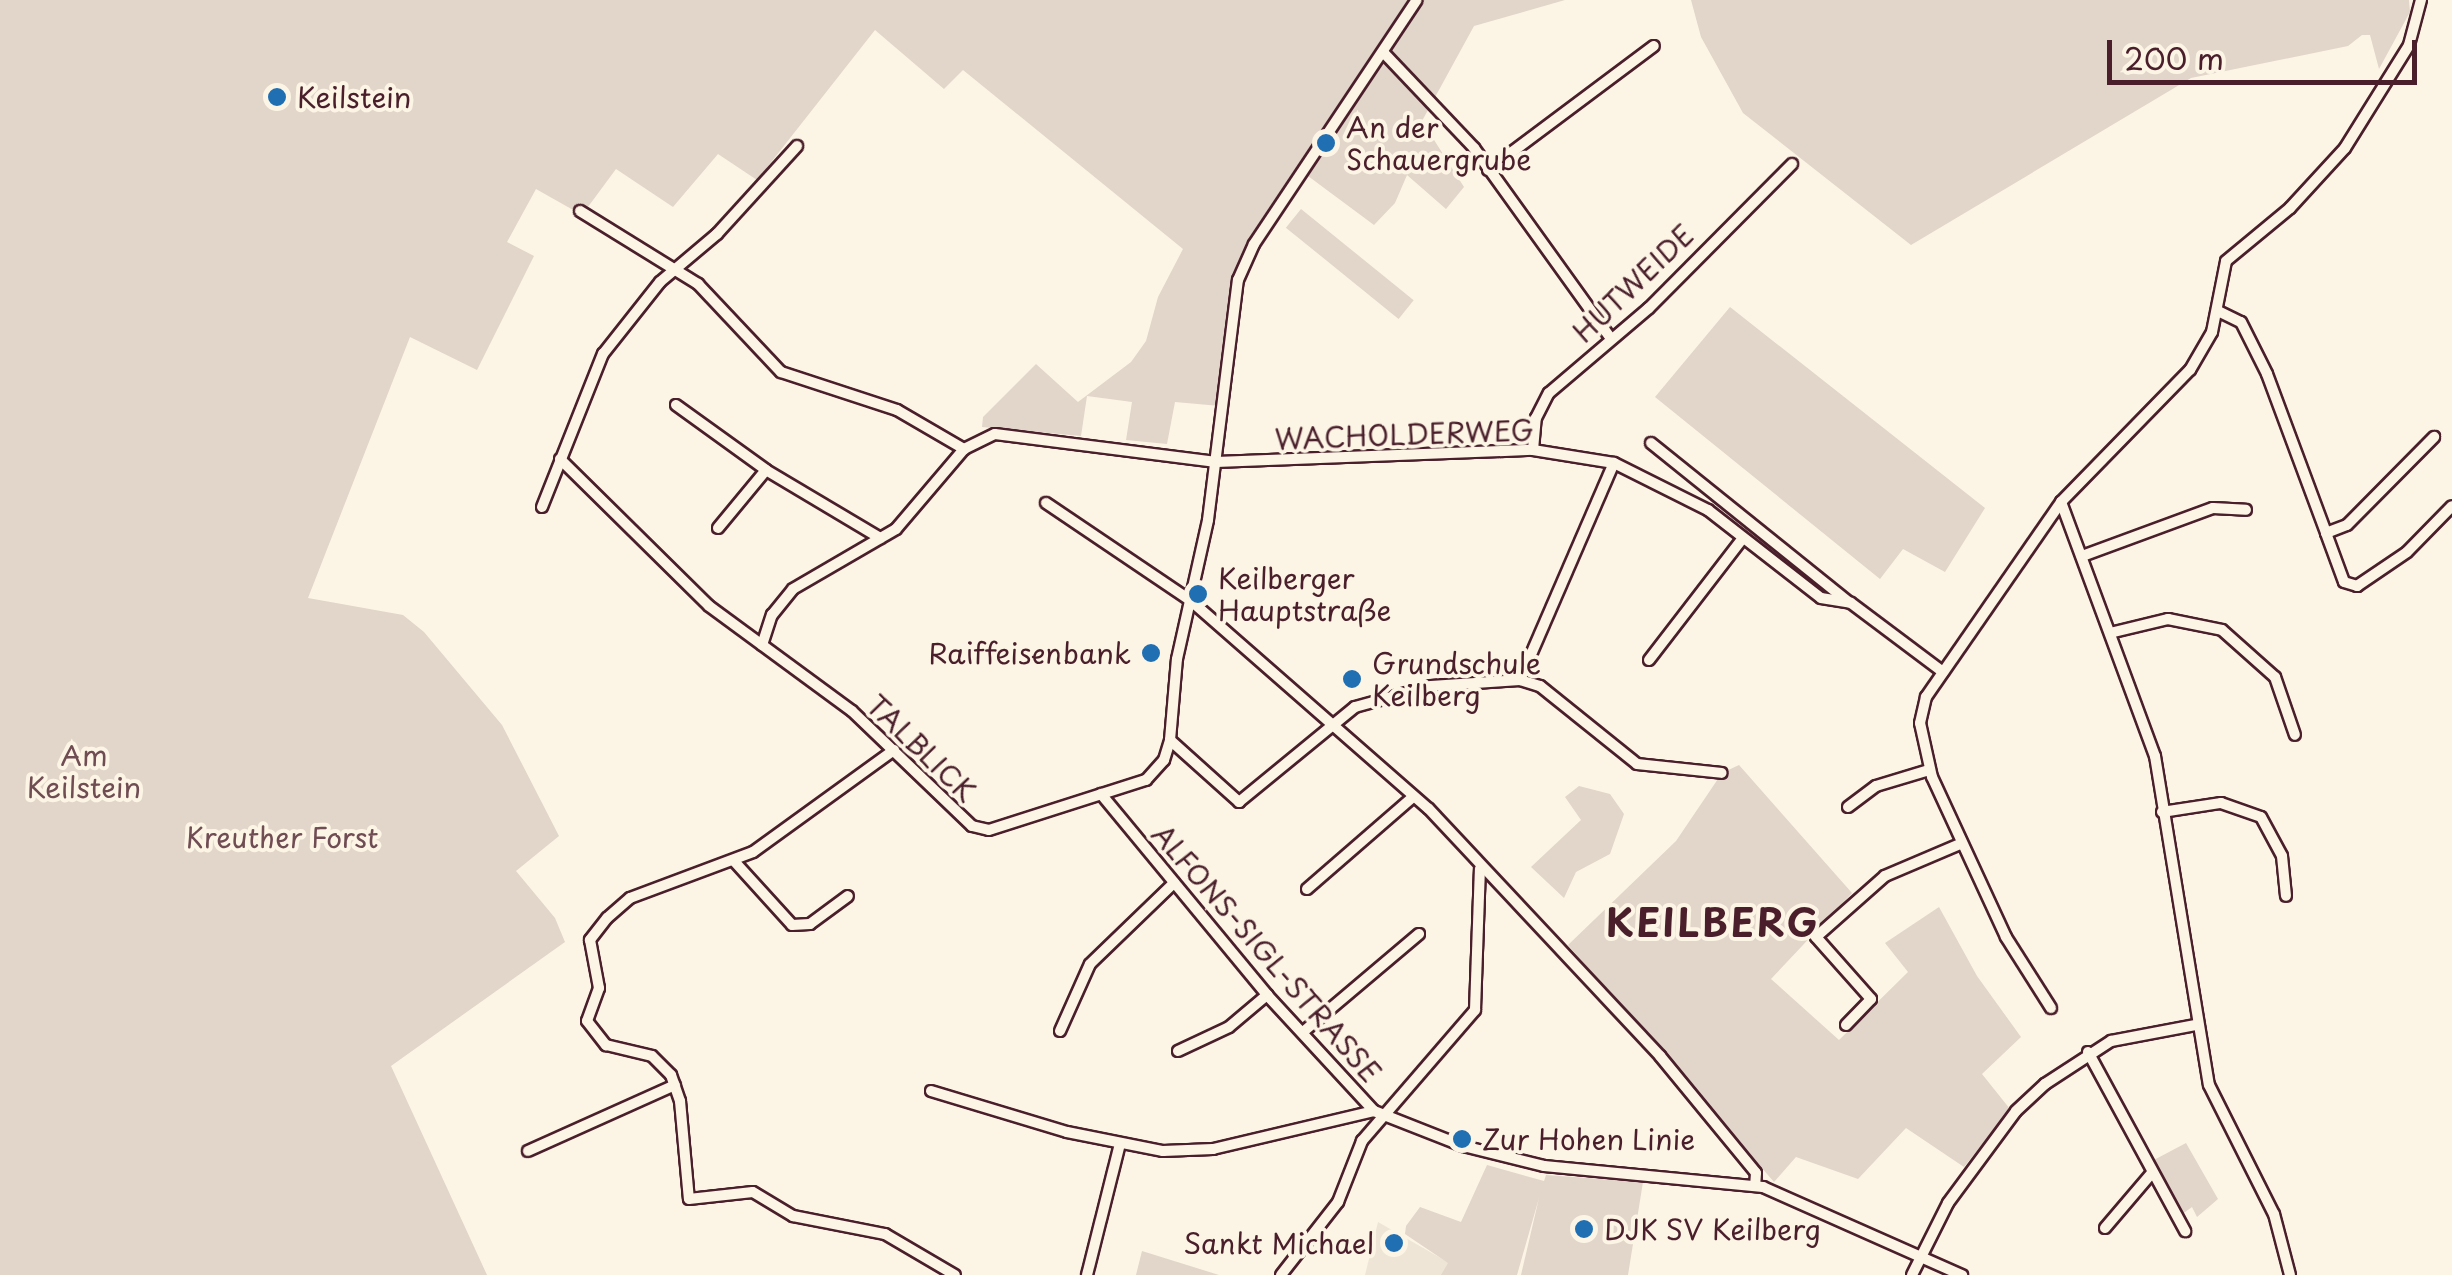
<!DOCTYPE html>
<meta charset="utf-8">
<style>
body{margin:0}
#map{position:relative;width:2452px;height:1275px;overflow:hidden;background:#fcf5e5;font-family:"Playpen Sans",sans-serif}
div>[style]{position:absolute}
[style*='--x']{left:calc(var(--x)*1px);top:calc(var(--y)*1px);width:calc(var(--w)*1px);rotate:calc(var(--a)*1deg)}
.built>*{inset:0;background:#eee5d7}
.green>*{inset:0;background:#e2d5ca;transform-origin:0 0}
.roads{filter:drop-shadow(2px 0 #4a1f2b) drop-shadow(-2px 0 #4a1f2b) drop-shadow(0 2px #4a1f2b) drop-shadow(0 -2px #4a1f2b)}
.street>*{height:10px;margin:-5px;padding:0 5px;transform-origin:5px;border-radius:5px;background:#fcf5e5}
.dots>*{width:28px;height:28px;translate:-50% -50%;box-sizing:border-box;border:5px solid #fcf5e5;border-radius:50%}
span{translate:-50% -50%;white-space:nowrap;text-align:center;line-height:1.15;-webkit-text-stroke:8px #fcf5e5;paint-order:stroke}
.poi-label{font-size:28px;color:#4a1f2b}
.left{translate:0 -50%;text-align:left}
.right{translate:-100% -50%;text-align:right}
.street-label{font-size:28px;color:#4a1f2b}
.park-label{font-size:28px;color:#704c53}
.district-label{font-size:38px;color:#4a1f2b;font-weight:700;letter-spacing:2.5px}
.scale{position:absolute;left:2107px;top:40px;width:310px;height:45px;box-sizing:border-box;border:5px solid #4a1f2b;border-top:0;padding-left:12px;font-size:30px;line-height:35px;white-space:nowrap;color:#4a1f2b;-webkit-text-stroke:8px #fcf5e5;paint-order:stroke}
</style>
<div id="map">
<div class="built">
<div style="clip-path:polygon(1378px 1222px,1451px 1264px,1444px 1275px,1365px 1275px)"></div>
</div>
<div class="green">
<div style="clip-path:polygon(0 0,1565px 0,1474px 26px,1422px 121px,1464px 187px,1446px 209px,1407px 175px,1395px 203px,1374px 225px,1308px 176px,1257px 250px,1246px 282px,1238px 276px,1220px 406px,1175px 402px,1167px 444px,1126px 440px,1132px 402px,1087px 396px,1081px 436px,982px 427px,983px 417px,1036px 364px,1078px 402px,1131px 362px,1146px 341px,1158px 297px,1183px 249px,963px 70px,944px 89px,875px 30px,757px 180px,718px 154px,673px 207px,616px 169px,582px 215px,536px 189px,507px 242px,534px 256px,477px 370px,410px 337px,308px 598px,403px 615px,424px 632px,502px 725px,559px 836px,516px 871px,555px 918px,565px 942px,391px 1066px,487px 1275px,0 1275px)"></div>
<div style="clip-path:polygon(1691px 0,2409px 0,2410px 12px,2379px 69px,2370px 35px,2362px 35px,2348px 46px,2191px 78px,1911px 245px,1743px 113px,1701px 37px)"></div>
<div style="left:1301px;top:209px;width:145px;height:24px;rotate:39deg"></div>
<div style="clip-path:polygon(1730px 307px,1985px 508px,1945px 572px,1903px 549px,1880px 579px,1655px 397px)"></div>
<div style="clip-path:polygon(1739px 765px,1852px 893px,1771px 979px,1839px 1040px,1908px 972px,1885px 943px,1939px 907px,1977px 976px,2021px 1037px,1982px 1074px,2010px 1109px,1964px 1167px,1906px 1128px,1858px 1179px,1796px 1157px,1774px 1182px,1568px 945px,1676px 841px,1722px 773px)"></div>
<div style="clip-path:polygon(1579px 786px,1610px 794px,1624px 814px,1610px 854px,1576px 872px,1564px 898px,1531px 867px,1581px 820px,1565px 797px)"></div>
<div style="clip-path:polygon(2186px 1143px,2218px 1199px,2197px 1217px,2192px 1207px,2181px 1215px,2152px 1161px)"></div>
<div style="clip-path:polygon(1487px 1165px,1544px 1181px,1546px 1175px,1643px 1182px,1628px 1275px,1521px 1275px,1539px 1198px,1517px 1275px,1441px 1275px,1448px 1263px,1405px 1234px,1406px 1226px,1420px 1207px,1461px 1222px)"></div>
<div style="clip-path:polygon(1142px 1251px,1219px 1275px,1136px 1275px)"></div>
</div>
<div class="roads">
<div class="street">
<div style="--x:1383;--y:52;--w:132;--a:46.5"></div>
<div style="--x:1474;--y:148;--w:231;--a:54.3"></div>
<div style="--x:1488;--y:170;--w:207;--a:-36.8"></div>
<div style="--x:580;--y:211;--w:139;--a:31.7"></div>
<div style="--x:698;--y:284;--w:121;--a:46.7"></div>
<div style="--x:781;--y:372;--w:122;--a:18.1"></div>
<div style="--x:897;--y:410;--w:78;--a:30.2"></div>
<div style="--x:2218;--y:311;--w:25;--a:26"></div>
<div style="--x:2241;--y:322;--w:58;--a:63.4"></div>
<div style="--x:2267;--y:374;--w:170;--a:69.6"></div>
<div style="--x:2326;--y:533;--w:22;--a:-21"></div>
<div style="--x:2347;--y:525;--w:124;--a:-45.3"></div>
<div style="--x:676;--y:405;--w:111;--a:35.8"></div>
<div style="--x:766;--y:470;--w:133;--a:30.8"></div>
<div style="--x:1651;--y:443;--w:254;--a:38.8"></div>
<div style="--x:1533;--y:450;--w:32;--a:-85"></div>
<div style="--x:1536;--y:418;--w:28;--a:-63"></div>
<div style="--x:1549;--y:393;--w:131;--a:-40.4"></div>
<div style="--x:1649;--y:308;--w:203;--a:-45.2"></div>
<div style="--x:560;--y:459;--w:209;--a:44.6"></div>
<div style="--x:709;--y:606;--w:177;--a:36.3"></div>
<div style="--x:852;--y:711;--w:166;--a:43.8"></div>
<div style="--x:972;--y:826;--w:17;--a:13"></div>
<div style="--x:989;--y:830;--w:165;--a:-17.7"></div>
<div style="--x:1146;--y:780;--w:27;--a:-48"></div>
<div style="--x:1164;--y:760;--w:21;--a:-73"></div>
<div style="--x:1170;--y:740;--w:81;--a:-85.1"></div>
<div style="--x:1177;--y:659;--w:142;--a:-77.4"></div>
<div style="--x:1208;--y:520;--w:242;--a:-82.9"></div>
<div style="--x:1238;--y:280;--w:39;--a:-66"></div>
<div style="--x:1254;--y:244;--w:293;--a:-56.3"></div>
<div style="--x:2061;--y:502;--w:271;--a:69.7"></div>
<div style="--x:2155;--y:756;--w:333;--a:80.7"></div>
<div style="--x:2209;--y:1085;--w:144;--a:63.3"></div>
<div style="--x:2274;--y:1214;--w:63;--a:75.3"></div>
<div style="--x:1046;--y:503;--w:174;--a:34"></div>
<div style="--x:1190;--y:600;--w:317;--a:41.2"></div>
<div style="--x:1429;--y:809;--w:338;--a:46.9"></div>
<div style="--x:1660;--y:1056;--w:151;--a:50.6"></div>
<div style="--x:1756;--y:1173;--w:13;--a:94"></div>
<div style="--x:542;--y:507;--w:165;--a:-68.3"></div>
<div style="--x:603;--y:354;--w:92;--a:-51.6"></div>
<div style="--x:660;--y:282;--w:75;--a:-40.1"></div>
<div style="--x:717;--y:234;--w:119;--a:-47.7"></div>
<div style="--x:718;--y:528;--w:75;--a:-50.4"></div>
<div style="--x:2326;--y:533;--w:52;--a:69.8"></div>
<div style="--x:2344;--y:582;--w:14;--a:17"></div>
<div style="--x:2357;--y:586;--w:60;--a:-34.2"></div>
<div style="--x:2407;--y:552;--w:64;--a:-45.6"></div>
<div style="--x:2085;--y:555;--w:136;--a:-20.2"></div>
<div style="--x:2213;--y:508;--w:33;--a:3"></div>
<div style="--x:2114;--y:632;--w:56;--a:-13.5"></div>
<div style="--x:2168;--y:619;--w:55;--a:11.5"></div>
<div style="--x:2222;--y:630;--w:71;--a:41.6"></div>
<div style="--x:2275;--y:677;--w:61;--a:71"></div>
<div style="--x:762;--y:645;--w:32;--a:-72"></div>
<div style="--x:772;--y:615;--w:33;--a:-51"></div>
<div style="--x:793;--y:589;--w:119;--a:-30.2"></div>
<div style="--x:896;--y:529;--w:105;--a:-49.6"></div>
<div style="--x:964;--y:449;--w:34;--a:-26"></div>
<div style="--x:995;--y:434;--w:223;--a:7.2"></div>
<div style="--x:1216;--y:462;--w:317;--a:-2.2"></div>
<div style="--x:1533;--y:450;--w:82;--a:9.1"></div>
<div style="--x:1614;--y:463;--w:105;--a:26.6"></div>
<div style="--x:1708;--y:510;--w:143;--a:37.9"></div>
<div style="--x:1821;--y:598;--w:30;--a:9"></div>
<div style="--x:1851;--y:603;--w:115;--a:36.9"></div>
<div style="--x:1649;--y:660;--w:154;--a:-52.4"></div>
<div style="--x:1520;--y:680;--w:236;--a:-66.6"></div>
<div style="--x:1170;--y:740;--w:93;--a:41.9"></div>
<div style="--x:1239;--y:802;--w:150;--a:-39.3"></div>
<div style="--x:1355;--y:707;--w:79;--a:-15.4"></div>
<div style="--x:1431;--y:686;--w:89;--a:-3.9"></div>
<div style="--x:1520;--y:680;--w:21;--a:17"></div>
<div style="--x:1540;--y:686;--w:124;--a:38.8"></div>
<div style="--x:1637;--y:764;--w:85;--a:6"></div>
<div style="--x:894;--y:750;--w:174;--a:144.1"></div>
<div style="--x:753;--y:852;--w:131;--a:159.5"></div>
<div style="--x:630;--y:898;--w:30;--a:139"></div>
<div style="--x:607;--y:918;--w:28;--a:128"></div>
<div style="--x:590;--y:940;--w:49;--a:79.4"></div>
<div style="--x:599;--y:988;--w:35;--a:110"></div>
<div style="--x:587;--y:1021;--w:31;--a:52"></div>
<div style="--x:606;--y:1045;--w:47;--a:13.4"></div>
<div style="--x:652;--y:1056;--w:27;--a:45"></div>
<div style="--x:671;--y:1075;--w:28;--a:71"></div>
<div style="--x:680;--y:1101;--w:98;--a:84.8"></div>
<div style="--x:689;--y:1199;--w:64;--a:-6.2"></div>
<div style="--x:753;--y:1192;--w:47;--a:31"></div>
<div style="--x:793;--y:1216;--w:94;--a:11.1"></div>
<div style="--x:885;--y:1234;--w:81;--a:30.4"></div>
<div style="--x:1101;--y:794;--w:261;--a:50.4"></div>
<div style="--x:1267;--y:995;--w:158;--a:47.3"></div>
<div style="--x:1374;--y:1111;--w:96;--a:21.5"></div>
<div style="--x:1463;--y:1146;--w:83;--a:13.9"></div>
<div style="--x:1544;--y:1166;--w:220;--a:5.5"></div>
<div style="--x:1763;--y:1187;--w:218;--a:23.9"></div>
<div style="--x:1848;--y:807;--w:35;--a:-37"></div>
<div style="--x:1876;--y:786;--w:55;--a:-16.8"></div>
<div style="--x:2162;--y:812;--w:60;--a:-8.7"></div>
<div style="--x:2221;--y:803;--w:42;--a:19.3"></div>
<div style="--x:2261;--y:817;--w:44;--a:61.7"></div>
<div style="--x:2282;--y:856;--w:40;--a:84.3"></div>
<div style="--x:734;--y:861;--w:86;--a:47.8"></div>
<div style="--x:792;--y:925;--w:18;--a:-3"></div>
<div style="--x:810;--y:924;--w:47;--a:-36.4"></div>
<div style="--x:1307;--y:889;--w:140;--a:-41"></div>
<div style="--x:2051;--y:1008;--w:84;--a:-122.4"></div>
<div style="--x:2006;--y:937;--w:176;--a:-114.8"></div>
<div style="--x:1932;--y:777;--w:55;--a:-102.5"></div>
<div style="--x:1920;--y:723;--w:27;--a:-77"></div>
<div style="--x:1926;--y:697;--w:237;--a:-55.3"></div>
<div style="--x:2061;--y:502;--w:185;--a:-45.7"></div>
<div style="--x:2190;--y:370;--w:44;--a:-59.9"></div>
<div style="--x:2212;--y:332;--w:72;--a:-78.8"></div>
<div style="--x:2226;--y:261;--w:83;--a:-39.6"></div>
<div style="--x:2290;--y:208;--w:81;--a:-47.5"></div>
<div style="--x:2345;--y:148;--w:121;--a:-58.1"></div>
<div style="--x:2409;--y:45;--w:47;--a:-75.1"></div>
<div style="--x:1846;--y:1025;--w:36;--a:-46"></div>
<div style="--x:1871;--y:999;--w:83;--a:-131.6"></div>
<div style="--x:1816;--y:937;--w:92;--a:-41.5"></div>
<div style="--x:1885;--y:876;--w:82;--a:-23.1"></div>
<div style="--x:1060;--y:1031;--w:73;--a:-65.9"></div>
<div style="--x:1090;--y:964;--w:117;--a:-44"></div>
<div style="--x:1303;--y:1032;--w:152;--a:-40.2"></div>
<div style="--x:1178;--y:1051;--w:56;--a:-25.2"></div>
<div style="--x:1229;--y:1027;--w:50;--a:-40.1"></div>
<div style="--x:2088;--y:1052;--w:204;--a:61.5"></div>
<div style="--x:931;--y:1091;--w:142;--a:16.8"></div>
<div style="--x:1067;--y:1132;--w:98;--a:11.2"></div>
<div style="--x:1163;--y:1151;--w:50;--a:-2.3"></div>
<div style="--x:1213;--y:1149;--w:165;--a:-13.3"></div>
<div style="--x:528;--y:1151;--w:161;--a:-24.2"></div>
<div style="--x:2105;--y:1228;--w:71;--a:-49.6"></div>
<div style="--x:1087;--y:1275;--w:135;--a:-75.9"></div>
<div style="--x:1281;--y:1275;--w:93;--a:-52"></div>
<div style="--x:1338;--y:1202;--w:66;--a:-68.5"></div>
<div style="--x:1362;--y:1141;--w:173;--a:-49.2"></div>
<div style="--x:1475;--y:1010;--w:141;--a:-88"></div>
<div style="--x:1912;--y:1275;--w:80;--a:-63.4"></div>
<div style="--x:1948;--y:1203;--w:114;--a:-53.5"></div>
<div style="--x:2016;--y:1111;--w:40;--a:-43"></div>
<div style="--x:2045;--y:1084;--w:79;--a:-33.1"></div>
<div style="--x:2111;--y:1041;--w:86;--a:-10.7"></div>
</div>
</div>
<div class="dots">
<div style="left:277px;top:97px;background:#1f6fb2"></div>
<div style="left:1326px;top:143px;background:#1f6fb2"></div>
<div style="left:1198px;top:594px;background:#1f6fb2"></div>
<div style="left:1151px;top:653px;background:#1f6fb2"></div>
<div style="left:1352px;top:679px;background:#1f6fb2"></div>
<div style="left:1462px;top:1139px;background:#1f6fb2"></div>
<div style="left:1584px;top:1229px;background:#1f6fb2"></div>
<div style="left:1394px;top:1243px;background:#1f6fb2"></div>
</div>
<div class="poi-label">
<span class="left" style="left:297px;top:97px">Keilstein</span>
<span class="left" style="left:1346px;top:143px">An der<br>Schauergrube</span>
<span class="left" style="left:1218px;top:594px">Keilberger<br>Hauptstraße</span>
<span class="right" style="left:1131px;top:653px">Raiffeisenbank</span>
<span class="left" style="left:1372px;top:679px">Grundschule<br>Keilberg</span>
<span class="left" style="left:1482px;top:1139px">Zur Hohen Linie</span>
<span class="left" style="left:1604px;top:1229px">DJK SV Keilberg</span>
<span class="right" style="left:1374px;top:1243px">Sankt Michael</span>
</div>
<div class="street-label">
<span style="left:1633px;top:283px;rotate:-44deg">HUTWEIDE</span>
<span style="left:1404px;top:434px;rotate:-2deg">WACHOLDERWEG</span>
<span style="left:922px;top:748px;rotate:44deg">TALBLICK</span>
<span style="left:1267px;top:953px;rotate:49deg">ALFONS-SIGL-STRASSE</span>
</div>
<div class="park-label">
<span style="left:84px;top:771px">Am<br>Keilstein</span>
<span style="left:282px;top:837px">Kreuther Forst</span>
</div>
<div class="district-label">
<span style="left:1713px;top:922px">KEILBERG</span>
</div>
<div class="scale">200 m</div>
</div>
